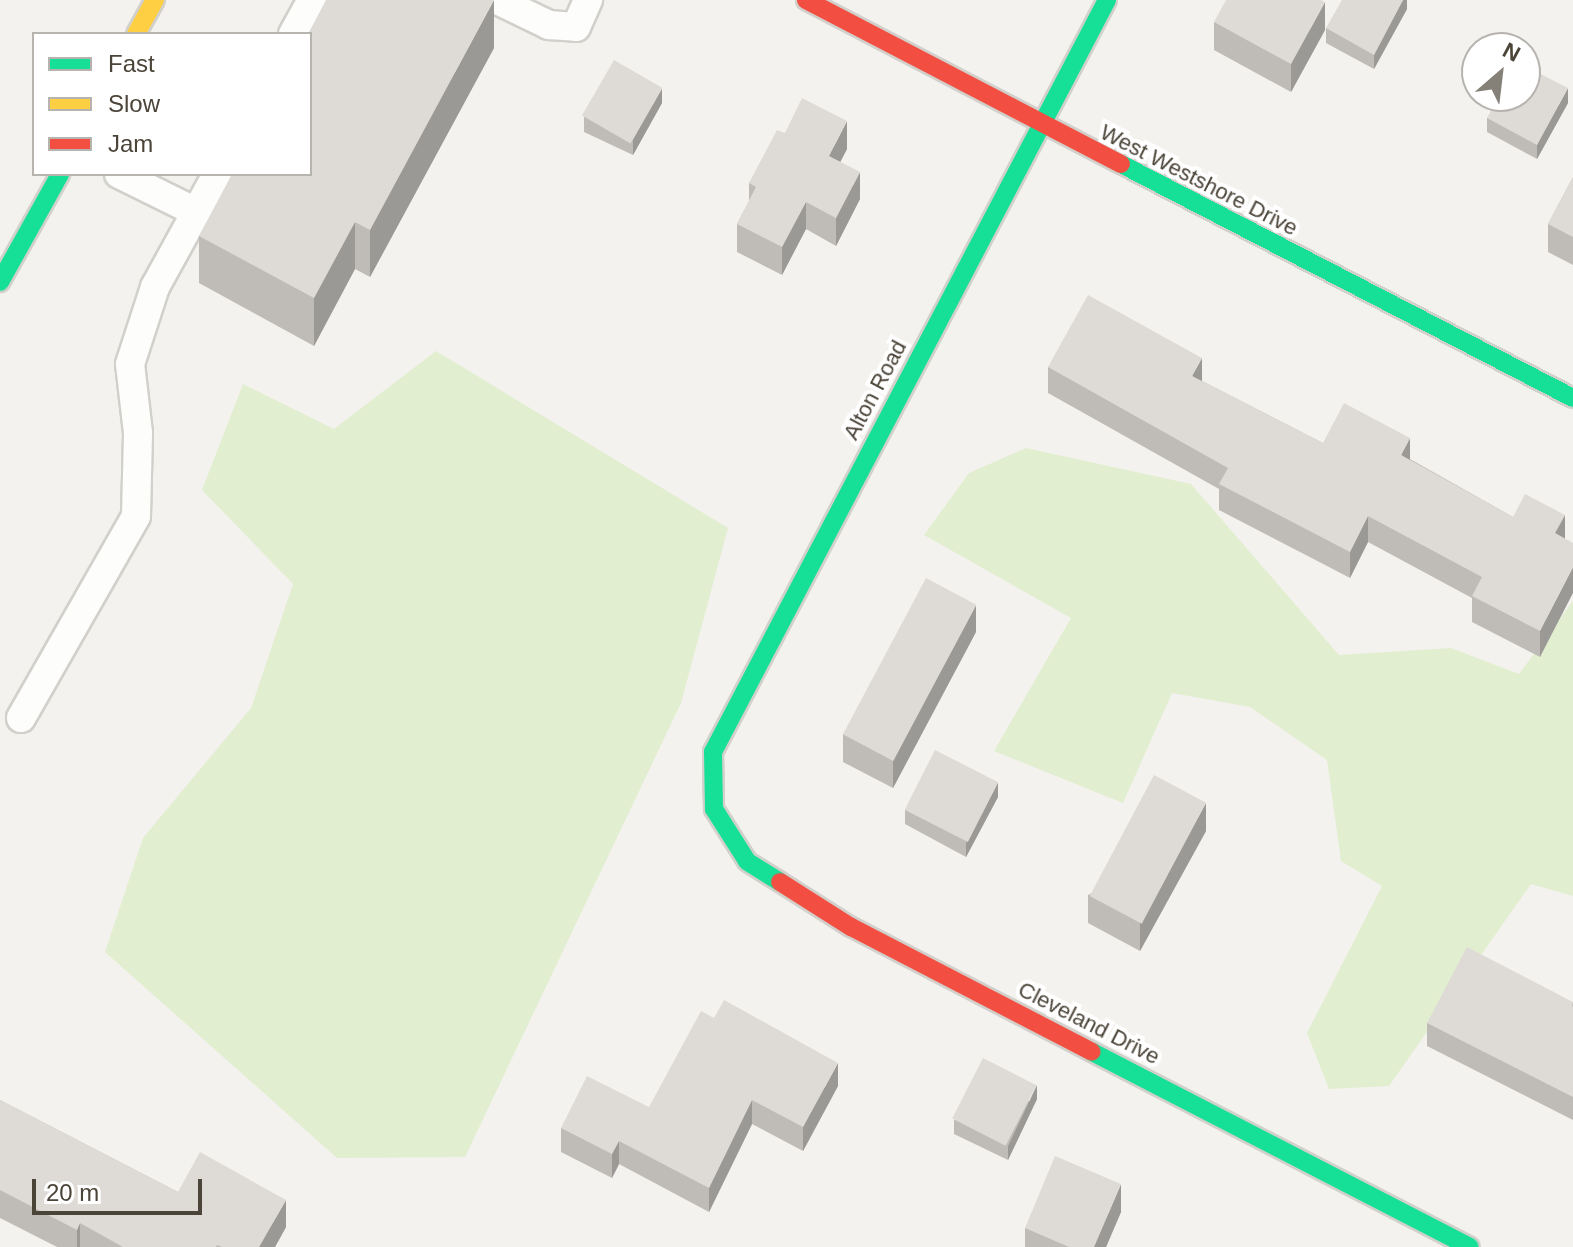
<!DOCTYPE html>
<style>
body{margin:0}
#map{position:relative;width:1573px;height:1247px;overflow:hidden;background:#f4f2ee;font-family:Helvetica,sans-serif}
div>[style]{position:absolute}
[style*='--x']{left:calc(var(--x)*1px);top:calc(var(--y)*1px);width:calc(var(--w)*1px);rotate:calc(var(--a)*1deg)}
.green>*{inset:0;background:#e1eecf}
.roads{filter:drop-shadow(2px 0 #d2d0cb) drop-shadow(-2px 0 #d2d0cb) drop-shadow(0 2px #d2d0cb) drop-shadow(0 -2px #d2d0cb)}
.lane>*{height:28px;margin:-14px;padding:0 14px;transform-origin:14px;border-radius:14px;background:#fdfdfc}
.fast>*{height:18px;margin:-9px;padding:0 9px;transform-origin:9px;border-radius:9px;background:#16e098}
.slow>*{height:18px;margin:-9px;padding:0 9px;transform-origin:9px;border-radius:9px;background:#ffcf43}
.jam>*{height:18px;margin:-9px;padding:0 9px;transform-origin:9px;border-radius:9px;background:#f24e42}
.wall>*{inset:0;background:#bfbcb8}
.shaded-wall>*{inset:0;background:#9b9996}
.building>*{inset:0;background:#dedbd6;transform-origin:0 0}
span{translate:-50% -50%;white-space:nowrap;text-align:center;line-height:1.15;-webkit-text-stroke:8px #fff;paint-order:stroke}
.street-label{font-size:22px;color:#4b4439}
.legend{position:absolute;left:32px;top:32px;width:280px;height:144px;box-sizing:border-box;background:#fff;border:2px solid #b7b4b0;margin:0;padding:10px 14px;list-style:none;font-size:24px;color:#4b4439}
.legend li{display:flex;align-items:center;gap:16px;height:40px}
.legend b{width:40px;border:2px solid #b7b4b0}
.north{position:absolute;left:1461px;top:32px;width:80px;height:80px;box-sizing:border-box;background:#fff;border:2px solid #b7b4b0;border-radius:50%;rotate:28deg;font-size:22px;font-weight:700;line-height:32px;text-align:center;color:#4b4439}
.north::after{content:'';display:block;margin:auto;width:28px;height:36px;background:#868178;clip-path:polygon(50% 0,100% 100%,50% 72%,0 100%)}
.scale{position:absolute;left:32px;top:1179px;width:170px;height:36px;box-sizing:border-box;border:4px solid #4b4439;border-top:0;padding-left:10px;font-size:24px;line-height:28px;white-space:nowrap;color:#4b4439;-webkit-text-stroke:6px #fff;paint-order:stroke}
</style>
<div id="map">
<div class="green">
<div style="clip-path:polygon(436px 351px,728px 528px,681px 703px,465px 1157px,337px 1158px,105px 952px,143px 838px,251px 708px,293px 584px,202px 490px,243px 384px,334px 429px)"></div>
<div style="clip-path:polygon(1026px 448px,1191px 484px,1339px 655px,1451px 648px,1519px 674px,1573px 601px,1573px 896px,1531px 884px,1389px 1086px,1329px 1089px,1307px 1033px,1382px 886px,1341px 861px,1327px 760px,1250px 707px,1172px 693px,1123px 803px,994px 751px,1071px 618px,924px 535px,969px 473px)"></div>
</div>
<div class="roads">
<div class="lane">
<div style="--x:497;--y:0;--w:58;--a:25.7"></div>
<div style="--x:549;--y:25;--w:27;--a:4"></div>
<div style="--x:576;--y:27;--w:30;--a:-66"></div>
<div style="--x:293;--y:34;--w:39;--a:-61"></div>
<div style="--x:119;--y:174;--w:86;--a:26.3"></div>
<div style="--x:21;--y:718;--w:232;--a:-60.3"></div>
<div style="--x:136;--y:516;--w:83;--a:-88.6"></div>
<div style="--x:138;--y:433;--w:69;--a:-96.6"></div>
<div style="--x:130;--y:364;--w:81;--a:-72"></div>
<div style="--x:155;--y:287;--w:129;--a:-61.2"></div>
</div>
<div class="fast">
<div style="--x:1121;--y:164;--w:509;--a:27.37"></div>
<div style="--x:0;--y:282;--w:124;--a:-60.9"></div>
<div style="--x:780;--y:882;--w:39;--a:-148"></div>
<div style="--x:747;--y:861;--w:62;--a:-122.4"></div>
<div style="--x:714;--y:809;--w:57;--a:-91"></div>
<div style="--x:713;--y:752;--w:849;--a:-62.35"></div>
<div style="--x:1092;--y:1052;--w:425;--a:27.3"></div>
</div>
<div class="slow">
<div style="--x:136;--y:34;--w:39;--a:-61"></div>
</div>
<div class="jam">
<div style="--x:806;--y:0;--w:355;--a:27.5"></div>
<div style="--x:780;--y:882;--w:84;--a:32.4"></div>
<div style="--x:851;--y:927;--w:271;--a:27.4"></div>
</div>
</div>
<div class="wall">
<div style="clip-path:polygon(1407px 0,1407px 9px,1374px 69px,1326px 43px,1326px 28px)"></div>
<div style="clip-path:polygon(1214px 22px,1325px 30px,1291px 92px,1214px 50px)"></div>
<div style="clip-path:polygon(494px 48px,370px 277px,355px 269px,314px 346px,199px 283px,199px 236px)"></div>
<div style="clip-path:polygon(662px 103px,633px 155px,584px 132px,584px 117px)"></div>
<div style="clip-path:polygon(1568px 103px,1537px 159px,1487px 132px,1487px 118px)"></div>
<div style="clip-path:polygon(785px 133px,847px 149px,840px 162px,860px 199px,836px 246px,806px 229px,782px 275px,737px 252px,737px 224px,749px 201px,749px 183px)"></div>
<div style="clip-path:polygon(1573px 177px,1573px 265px,1548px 252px,1548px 224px)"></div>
<div style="clip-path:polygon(1048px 367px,1202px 381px,1323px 443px,1410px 459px,1513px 517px,1565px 515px,1540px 657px,1472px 622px,1472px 598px,1368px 542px,1350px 578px,1219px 510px,1219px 489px,1048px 393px)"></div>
<div style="clip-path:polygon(976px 632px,893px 788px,843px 762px,843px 734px)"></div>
<div style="clip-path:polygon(998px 797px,966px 857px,905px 824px,905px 810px)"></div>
<div style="clip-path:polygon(1206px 831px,1140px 951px,1088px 923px,1088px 895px)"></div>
<div style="clip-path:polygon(1573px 1002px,1573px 1120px,1427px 1046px,1427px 1023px)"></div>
<div style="clip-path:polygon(838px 1086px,803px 1151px,752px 1124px,709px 1212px,619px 1164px,612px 1178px,561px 1152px,561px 1128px,649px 1107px)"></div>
<div style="clip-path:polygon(1037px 1099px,1008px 1160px,954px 1134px,954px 1120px)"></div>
<div style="clip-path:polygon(0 1100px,178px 1192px,286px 1227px,275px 1247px,57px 1247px,0 1218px)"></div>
<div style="clip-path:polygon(1121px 1212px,1106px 1247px,1025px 1247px,1025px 1228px)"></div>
</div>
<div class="shaded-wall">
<div style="clip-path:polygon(494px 0,494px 48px,370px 277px,370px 230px)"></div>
<div style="clip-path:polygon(1403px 0,1407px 0,1407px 9px,1374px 69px,1374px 55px)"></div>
<div style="clip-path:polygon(1325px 2px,1325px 30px,1291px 92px,1291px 64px)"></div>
<div style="clip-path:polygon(662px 88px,662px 103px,633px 155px,633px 140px)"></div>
<div style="clip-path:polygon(1568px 88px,1568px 103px,1537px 159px,1537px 145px)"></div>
<div style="clip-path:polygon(847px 121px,847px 149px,829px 184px,829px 156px)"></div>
<div style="clip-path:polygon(860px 172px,860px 199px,836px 246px,836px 218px)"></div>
<div style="clip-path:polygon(806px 202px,806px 229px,782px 275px,782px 247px)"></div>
<div style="clip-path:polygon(355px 222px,355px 269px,314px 346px,314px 298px)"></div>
<div style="clip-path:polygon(1202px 358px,1202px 384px,1192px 376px)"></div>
<div style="clip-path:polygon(1410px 438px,1410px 464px,1401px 455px)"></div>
<div style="clip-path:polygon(1565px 515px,1565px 541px,1555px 533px)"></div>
<div style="clip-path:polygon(1368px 516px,1368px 542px,1350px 578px,1350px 552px)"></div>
<div style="clip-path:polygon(1573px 567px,1573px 593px,1540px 657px,1540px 631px)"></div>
<div style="clip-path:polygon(976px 605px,976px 632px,893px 788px,893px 761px)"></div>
<div style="clip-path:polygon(998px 782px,998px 797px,966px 857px,966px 843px)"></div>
<div style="clip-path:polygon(1206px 803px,1206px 831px,1140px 951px,1140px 923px)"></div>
<div style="clip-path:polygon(838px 1063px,838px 1086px,803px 1151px,803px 1127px)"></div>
<div style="clip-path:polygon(1037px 1085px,1037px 1099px,1008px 1160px,1008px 1146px)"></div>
<div style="clip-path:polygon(752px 1100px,752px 1124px,709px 1212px,709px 1188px)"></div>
<div style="clip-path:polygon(619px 1141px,619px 1164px,612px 1178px,612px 1154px)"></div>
<div style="clip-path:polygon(1121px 1184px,1121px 1212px,1106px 1247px,1094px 1247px)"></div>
<div style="clip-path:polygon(286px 1200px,286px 1227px,275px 1247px,259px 1247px)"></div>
<div style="clip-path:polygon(80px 1223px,80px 1247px,77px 1247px,77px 1230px)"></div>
</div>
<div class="building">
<div style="clip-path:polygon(326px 0,494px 0,370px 230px,355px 222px,314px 298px,199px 236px,232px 174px,310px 174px,310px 34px,308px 34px)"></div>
<div style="clip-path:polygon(1226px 0,1321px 0,1325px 2px,1291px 64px,1214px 22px)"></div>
<div style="clip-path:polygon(1342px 0,1403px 0,1374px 55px,1326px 28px)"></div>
<div style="left:614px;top:60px;width:56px;height:64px;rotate:30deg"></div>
<div style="clip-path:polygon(1525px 66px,1568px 88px,1537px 145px,1487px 118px,1499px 96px,1525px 96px)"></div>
<div style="clip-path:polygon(802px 98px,847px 121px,829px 156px,860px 172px,836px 218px,806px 202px,782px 247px,737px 224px,756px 187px,749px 183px,777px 130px,785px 133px)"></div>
<div style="clip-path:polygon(1573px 177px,1573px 237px,1548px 224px)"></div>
<div style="clip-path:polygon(1088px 295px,1202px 358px,1192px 376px,1323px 443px,1344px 403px,1410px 438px,1401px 455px,1513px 517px,1525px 494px,1565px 515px,1555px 533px,1573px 543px,1573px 567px,1540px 631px,1472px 596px,1482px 577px,1368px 516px,1350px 552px,1219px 484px,1228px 468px,1048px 367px)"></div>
<div style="left:926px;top:578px;width:57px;height:177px;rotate:28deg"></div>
<div style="left:935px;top:750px;width:71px;height:67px;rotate:27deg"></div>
<div style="left:1154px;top:775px;width:59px;height:137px;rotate:28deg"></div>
<div style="clip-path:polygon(1467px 947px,1573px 1002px,1572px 1006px,1573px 1007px,1573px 1097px,1427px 1023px)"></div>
<div style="clip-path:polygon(724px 1000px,838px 1063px,803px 1127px,752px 1100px,709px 1188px,619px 1141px,612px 1154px,561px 1128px,587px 1076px,649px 1107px,701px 1011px,714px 1018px)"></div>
<div style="left:983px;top:1058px;width:60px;height:68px;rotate:27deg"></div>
<div style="clip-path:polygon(0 1100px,178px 1192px,200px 1152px,286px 1200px,259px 1247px,222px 1247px,217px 1245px,216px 1247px,123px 1247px,80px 1223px,77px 1230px,0 1190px)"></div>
<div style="clip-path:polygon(1055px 1156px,1121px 1184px,1094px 1247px,1069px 1247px,1025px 1228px)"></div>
</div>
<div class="street-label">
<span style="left:1199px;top:180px;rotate:27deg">West Westshore Drive</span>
<span style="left:875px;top:390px;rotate:-62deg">Alton Road</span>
<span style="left:1089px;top:1023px;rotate:27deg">Cleveland Drive</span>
</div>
<ul class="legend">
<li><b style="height:10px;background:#16e098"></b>Fast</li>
<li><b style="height:10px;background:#ffcf43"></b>Slow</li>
<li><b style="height:10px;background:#f24e42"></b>Jam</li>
</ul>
<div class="north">N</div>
<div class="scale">20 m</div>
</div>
